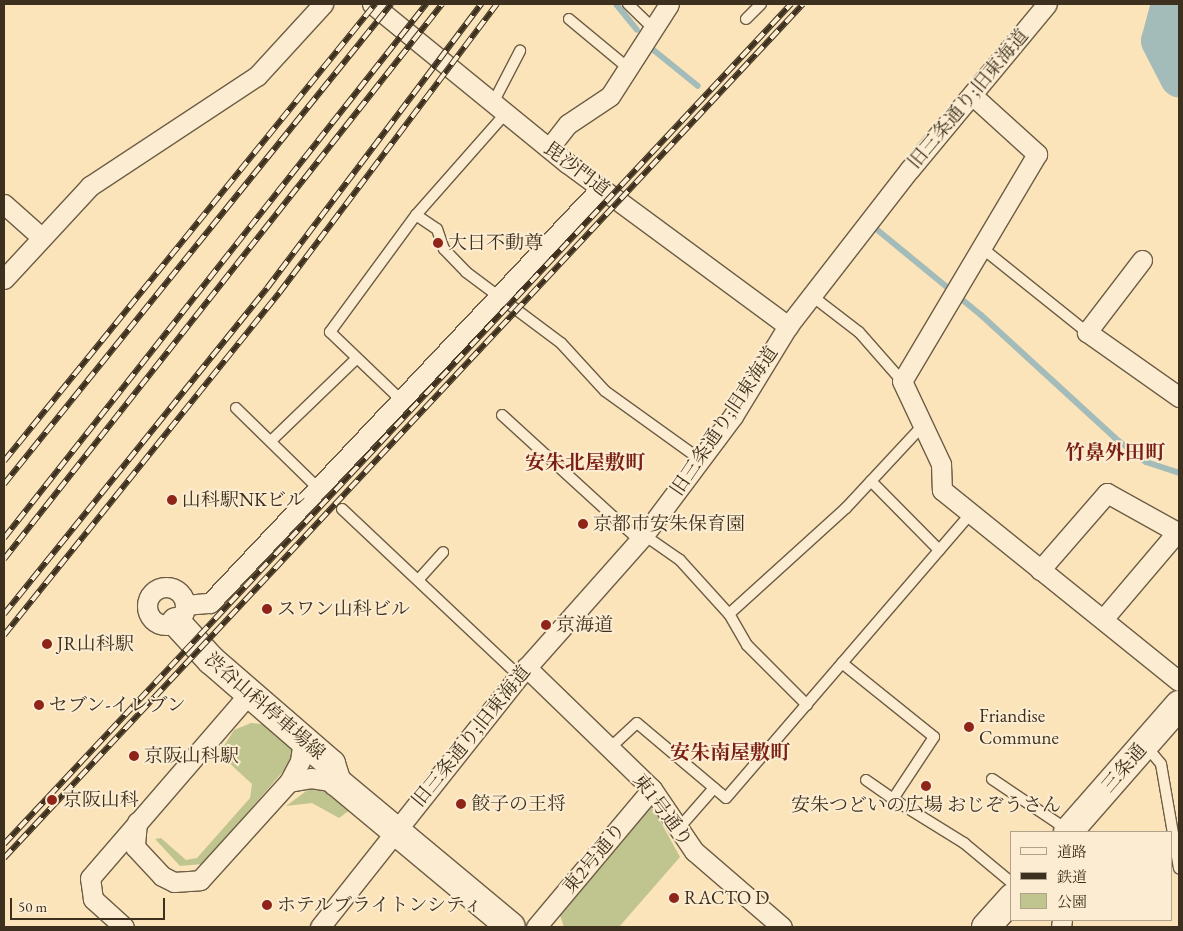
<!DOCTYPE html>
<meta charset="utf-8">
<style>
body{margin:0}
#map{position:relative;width:1183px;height:931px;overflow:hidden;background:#fbe4ba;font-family:"EB Garamond","Noto Serif JP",serif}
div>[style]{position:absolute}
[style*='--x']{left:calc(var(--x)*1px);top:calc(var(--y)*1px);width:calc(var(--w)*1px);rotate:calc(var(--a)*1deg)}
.green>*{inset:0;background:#c0c48f}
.stream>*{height:6px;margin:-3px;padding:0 3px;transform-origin:3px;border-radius:3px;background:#a3bcba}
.river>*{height:38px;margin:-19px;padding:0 19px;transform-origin:19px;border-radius:19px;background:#a3bcba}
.roads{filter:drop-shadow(1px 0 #6d5d45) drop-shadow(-1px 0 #6d5d45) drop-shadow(0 1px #6d5d45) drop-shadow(0 -1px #6d5d45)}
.lane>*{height:10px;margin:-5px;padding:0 5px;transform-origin:5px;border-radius:5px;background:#fcedd2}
.street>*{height:19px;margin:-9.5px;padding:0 9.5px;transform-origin:9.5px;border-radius:9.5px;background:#fcedd2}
.street>.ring{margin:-9.5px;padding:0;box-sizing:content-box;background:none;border:19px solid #fcedd2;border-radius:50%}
.secondary>*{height:28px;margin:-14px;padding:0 14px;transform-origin:14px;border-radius:14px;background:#fcedd2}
.rail>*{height:5.5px;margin-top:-2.75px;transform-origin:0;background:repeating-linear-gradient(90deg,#fcedd2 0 11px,#3e301e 0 22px);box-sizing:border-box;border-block:1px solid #3e301e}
.dots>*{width:14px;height:14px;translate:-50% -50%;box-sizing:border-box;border:2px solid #fcedd2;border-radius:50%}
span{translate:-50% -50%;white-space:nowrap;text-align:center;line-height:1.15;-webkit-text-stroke:4px #fcedd2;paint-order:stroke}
.street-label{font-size:19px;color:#3e301e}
.poi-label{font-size:19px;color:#3e301e}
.left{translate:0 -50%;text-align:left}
.neighbourhood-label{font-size:20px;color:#7a1f14;font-weight:700}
.frame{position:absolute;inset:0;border:5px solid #3e301e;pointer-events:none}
.legend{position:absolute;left:1010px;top:831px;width:162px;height:90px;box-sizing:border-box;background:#fcedd2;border:1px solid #b0a18a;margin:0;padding:6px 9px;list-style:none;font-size:15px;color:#3e301e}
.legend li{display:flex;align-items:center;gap:10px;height:25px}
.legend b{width:25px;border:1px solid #b0a18a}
.scale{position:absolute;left:10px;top:898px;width:155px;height:22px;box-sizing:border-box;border:2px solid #3e301e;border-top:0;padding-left:6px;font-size:15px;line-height:18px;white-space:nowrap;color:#3e301e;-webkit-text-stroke:4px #fcedd2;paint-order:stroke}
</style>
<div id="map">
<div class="green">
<div style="clip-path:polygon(251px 723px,262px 724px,292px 746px,292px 761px,203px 864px,180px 866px,155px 839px,161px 838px,186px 860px,197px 858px,250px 798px,252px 784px,227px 761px,222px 749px,234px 730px)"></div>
<div style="clip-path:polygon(309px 789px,328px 792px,350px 810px,339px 818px,312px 803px,286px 806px)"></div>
<div style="clip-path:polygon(653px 808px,680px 857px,619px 927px,564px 927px,559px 912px,643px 809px)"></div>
</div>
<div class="stream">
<div style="--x:616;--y:4;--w:33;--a:51"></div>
<div style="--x:651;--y:48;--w:60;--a:39"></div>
<div style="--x:875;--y:228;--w:137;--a:39.4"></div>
<div style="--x:981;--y:315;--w:182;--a:42.5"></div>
<div style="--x:1115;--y:438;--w:39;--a:38"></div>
<div style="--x:1146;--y:462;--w:35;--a:18"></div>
</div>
<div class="river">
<div style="--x:1170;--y:4;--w:38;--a:105"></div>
<div style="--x:1160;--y:41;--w:42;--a:62.8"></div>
</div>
<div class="roads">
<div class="lane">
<div style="--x:628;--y:4;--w:35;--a:44"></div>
<div style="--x:569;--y:19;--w:77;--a:39.7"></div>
<div style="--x:746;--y:19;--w:21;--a:-45"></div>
<div style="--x:493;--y:103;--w:59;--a:-62.6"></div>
<div style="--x:416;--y:215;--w:136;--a:-48.6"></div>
<div style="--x:982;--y:248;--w:134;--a:38.7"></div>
<div style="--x:812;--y:296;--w:59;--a:37.5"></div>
<div style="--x:859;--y:332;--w:65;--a:48.7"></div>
<div style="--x:400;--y:399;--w:97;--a:-136.3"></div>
<div style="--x:330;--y:332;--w:145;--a:-53.7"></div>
<div style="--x:416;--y:215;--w:25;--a:34"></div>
<div style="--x:437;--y:229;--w:21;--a:71"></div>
<div style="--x:444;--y:249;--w:32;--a:46"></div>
<div style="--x:466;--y:272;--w:119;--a:36.8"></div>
<div style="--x:561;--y:343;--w:65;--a:47.5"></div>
<div style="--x:605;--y:391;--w:118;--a:35.7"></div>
<div style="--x:236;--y:408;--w:115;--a:44.3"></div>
<div style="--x:502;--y:415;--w:187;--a:42.4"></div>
<div style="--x:273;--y:439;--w:114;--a:-43.9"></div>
<div style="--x:871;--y:481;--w:97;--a:45.4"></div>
<div style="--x:342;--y:509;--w:243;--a:43.3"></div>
<div style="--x:644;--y:535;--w:44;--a:34.8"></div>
<div style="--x:680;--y:560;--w:73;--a:47.8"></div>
<div style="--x:419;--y:579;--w:36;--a:-48"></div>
<div style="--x:842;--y:663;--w:118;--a:38.8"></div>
<div style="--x:934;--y:737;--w:74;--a:123.5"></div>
<div style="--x:893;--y:799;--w:84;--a:31.8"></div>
<div style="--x:964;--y:843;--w:62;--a:39.8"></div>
<div style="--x:807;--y:705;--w:85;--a:-135"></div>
<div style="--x:747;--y:645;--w:36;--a:-120"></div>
<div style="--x:729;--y:614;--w:158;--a:-42.2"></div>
<div style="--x:846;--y:508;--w:113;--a:-47.1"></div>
<div style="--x:1146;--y:746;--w:23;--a:50"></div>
<div style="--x:1161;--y:764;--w:106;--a:80.2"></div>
<div style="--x:611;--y:747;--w:35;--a:-43"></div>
<div style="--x:637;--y:723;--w:116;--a:40.1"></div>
<div style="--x:726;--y:798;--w:374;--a:-49.3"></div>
<div style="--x:992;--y:779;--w:92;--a:33.9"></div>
<div style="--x:866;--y:780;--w:33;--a:35"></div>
<div style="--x:679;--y:828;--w:53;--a:-48.8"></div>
</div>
<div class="street">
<div style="--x:372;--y:4;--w:252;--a:39.2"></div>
<div style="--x:567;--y:163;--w:275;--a:36.4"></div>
<div style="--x:972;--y:95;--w:88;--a:42.2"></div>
<div style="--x:1037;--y:154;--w:264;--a:120.7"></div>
<div style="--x:902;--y:381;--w:92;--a:64.8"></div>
<div style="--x:941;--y:464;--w:26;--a:88"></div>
<div style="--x:942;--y:490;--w:304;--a:38.9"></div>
<div style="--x:549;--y:148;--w:31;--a:-52"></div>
<div style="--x:568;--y:124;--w:50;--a:-33.7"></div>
<div style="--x:610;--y:96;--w:109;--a:-57.3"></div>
<div style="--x:4;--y:204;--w:50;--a:41.7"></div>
<div style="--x:1142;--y:260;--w:91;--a:127.4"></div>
<div style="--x:1087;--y:332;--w:113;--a:35.2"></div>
<div style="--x:4;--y:279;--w:127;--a:-47.2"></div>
<div style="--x:90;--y:186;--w:200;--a:-33.4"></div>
<div style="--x:257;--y:76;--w:98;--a:-47.5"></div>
<div style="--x:1040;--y:570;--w:102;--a:-49"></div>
<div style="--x:1107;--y:493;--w:80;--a:29.1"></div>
<div style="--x:1177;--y:532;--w:113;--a:130.3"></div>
<div class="ring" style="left:147px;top:587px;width:19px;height:19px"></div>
<div style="--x:185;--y:605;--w:25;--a:-5"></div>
<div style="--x:210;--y:603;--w:570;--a:-46.71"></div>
<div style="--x:526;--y:667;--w:175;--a:44.1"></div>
<div style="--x:652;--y:789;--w:75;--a:55.9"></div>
<div style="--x:694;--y:851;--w:116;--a:40.8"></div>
<div style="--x:289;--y:782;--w:22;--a:-10"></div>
<div style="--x:311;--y:778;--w:26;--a:9"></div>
<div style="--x:137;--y:822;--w:25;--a:95"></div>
<div style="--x:135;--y:847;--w:40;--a:47"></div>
<div style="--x:162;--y:876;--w:13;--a:27"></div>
<div style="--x:174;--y:882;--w:26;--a:-4"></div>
<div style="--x:200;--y:880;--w:132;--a:-47.8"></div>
<div style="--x:289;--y:782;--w:24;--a:-62"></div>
<div style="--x:300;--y:761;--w:22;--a:-82"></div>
<div style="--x:124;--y:927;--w:42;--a:-137.9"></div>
<div style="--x:93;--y:899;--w:21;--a:-98"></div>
<div style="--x:90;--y:878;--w:243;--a:-49.2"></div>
<div style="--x:320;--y:927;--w:320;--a:-51.6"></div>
<div style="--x:519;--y:676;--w:188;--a:-48.4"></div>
<div style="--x:644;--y:535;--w:149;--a:-53.2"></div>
<div style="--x:733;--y:416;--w:105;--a:-58.6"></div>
<div style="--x:788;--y:326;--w:199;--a:-52.2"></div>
<div style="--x:910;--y:169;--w:214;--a:-50.3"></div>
<div style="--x:536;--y:927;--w:180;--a:-50"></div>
<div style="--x:1061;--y:927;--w:7;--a:-82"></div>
</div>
<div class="secondary">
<div style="--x:176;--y:622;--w:52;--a:47.4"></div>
<div style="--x:211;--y:660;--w:159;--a:40.9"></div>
<div style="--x:331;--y:764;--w:19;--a:72"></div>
<div style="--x:337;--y:782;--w:226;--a:39.8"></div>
<div style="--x:1068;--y:832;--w:169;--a:-48.8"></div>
<div style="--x:986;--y:927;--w:39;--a:-48"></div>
</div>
</div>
<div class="rail">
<div style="--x:4;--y:461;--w:589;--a:-50.93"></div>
<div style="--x:4;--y:484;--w:617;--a:-51.12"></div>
<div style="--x:4;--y:538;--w:681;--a:-51.68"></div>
<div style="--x:4;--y:559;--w:707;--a:-51.72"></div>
<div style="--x:4;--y:614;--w:419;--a:-51.1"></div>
<div style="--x:267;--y:288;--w:356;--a:-53"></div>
<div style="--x:4;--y:635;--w:439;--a:-51.2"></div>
<div style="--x:279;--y:293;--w:362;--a:-53"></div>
<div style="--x:4;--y:844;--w:1151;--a:-46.87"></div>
<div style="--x:4;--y:858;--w:1169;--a:-46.91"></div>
</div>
<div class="dots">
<div style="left:438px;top:243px;background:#8f2418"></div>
<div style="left:172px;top:500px;background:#8f2418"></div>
<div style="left:583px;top:524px;background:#8f2418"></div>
<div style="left:267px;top:609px;background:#8f2418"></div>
<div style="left:546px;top:625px;background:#8f2418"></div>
<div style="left:47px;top:644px;background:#8f2418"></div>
<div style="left:39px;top:705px;background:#8f2418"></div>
<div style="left:969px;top:727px;background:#8f2418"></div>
<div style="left:134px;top:756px;background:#8f2418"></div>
<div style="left:926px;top:786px;background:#8f2418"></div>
<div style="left:52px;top:800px;background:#8f2418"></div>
<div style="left:461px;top:804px;background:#8f2418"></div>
<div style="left:674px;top:898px;background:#8f2418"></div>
<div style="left:267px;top:905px;background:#8f2418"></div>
</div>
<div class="street-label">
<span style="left:968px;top:99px;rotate:-50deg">旧三条通り;旧東海道</span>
<span style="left:577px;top:169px;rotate:37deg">毘沙門道</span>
<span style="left:724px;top:421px;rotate:-56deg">旧三条通り;旧東海道</span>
<span style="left:265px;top:706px;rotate:41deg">渋谷山科停車場線</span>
<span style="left:471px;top:736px;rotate:-51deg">旧三条通り;旧東海道</span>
<span style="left:1124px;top:768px;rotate:-49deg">三条通</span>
<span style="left:663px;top:810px;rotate:53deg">東1号通り</span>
<span style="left:594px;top:858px;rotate:-50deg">東2号通り</span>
</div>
<div class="poi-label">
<span class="left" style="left:448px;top:243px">大日不動尊</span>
<span class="left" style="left:182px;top:500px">山科駅NKビル</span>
<span class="left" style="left:593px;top:524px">京都市安朱保育園</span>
<span class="left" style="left:277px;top:609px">スワン山科ビル</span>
<span class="left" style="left:556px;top:625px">京海道</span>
<span class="left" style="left:57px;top:644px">JR山科駅</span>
<span class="left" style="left:49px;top:705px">セブン-イレブン</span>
<span class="left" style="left:979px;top:727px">Friandise<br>Commune</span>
<span class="left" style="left:144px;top:756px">京阪山科駅</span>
<span class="left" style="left:63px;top:800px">京阪山科</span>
<span class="left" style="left:471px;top:804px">餃子の王将</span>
<span style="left:926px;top:805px">安朱つどいの広場 おじぞうさん</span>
<span class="left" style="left:684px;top:898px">RACTO D</span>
<span class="left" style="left:277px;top:905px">ホテルブライトンシティ</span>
</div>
<div class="neighbourhood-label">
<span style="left:1115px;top:452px">竹鼻外田町</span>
<span style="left:585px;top:462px">安朱北屋敷町</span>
<span style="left:730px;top:752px">安朱南屋敷町</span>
</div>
<div class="frame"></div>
<ul class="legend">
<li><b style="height:6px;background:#fcedd2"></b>道路</li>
<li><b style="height:6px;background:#3e301e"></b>鉄道</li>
<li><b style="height:14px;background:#c0c48f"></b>公園</li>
</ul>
<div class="scale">50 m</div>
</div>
